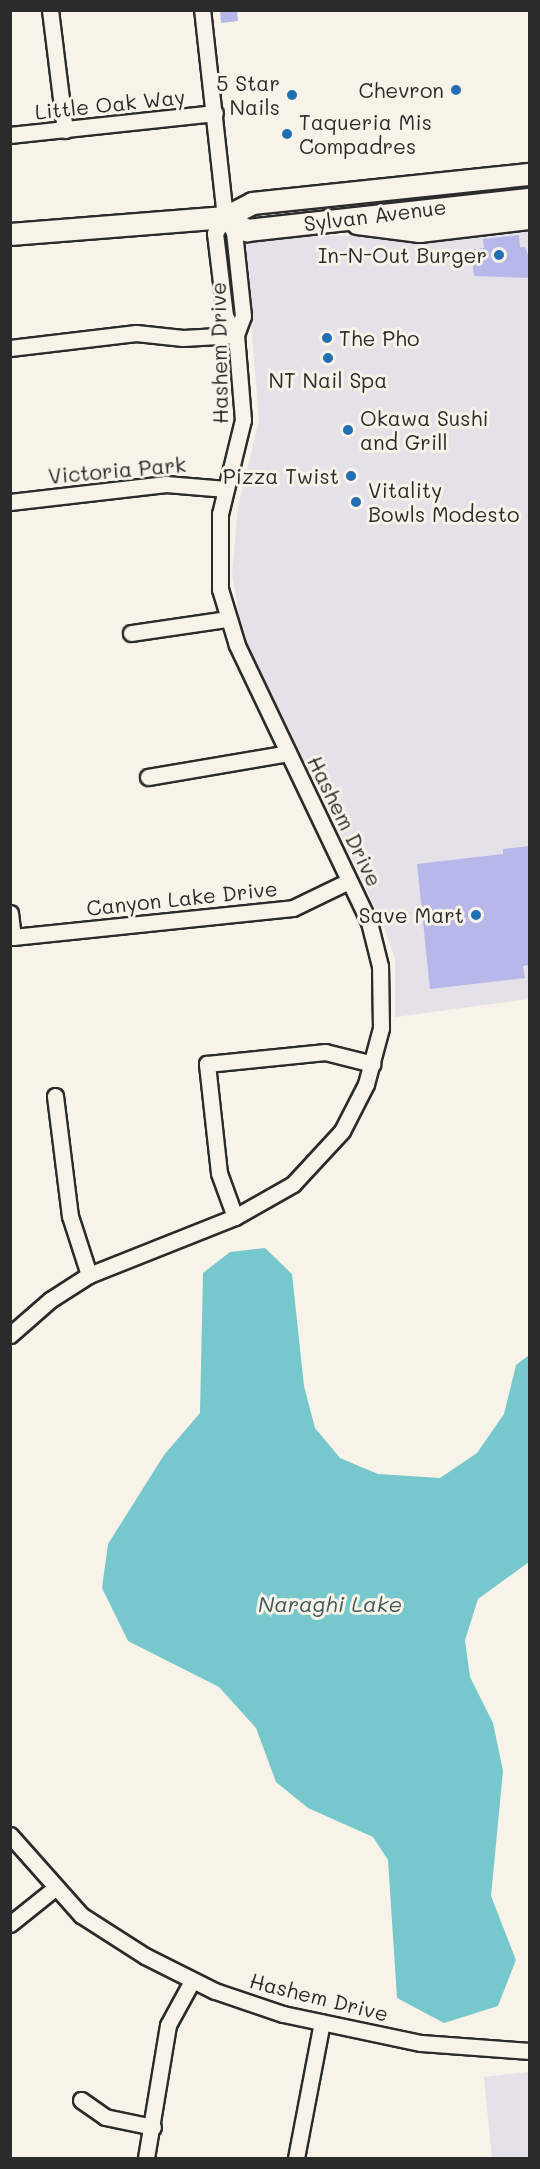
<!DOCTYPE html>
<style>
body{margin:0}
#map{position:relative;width:540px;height:2169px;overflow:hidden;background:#f7f3e8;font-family:Mali,sans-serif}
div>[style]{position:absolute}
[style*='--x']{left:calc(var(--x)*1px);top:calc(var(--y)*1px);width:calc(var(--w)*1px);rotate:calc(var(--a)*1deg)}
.built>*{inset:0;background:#e4e1e8}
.water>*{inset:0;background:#76c8cc}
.building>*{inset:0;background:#b8b7e9}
.roads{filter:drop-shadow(2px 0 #2b2b2b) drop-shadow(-2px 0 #2b2b2b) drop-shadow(0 2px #2b2b2b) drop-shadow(0 -2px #2b2b2b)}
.minor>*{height:15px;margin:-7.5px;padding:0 7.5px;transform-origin:7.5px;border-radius:7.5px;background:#f7f3e8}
.secondary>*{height:21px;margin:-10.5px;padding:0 10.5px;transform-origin:10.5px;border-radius:10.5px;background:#f7f3e8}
.dots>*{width:16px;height:16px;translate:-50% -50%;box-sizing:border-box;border:3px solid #f7f3e8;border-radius:50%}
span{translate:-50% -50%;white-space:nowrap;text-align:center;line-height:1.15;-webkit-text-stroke:6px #f7f3e8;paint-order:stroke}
.poi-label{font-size:21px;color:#2b2b2b}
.right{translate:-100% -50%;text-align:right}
.left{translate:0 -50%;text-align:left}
.street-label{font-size:21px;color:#2b2b2b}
.water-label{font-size:22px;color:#425a5b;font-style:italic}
.frame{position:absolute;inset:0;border:12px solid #2b2b2b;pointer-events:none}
</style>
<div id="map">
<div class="built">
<div style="clip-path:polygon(529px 222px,529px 999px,395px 1017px,395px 959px,383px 924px,242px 632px,232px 574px,238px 507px,259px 420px,244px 235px,371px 236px)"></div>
<div style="clip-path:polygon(529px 2072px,529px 2158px,492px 2158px,484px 2077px)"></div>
</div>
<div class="water">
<div style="clip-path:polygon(265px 1248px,292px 1274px,304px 1386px,315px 1428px,340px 1458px,378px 1474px,440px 1478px,477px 1453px,504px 1414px,516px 1365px,529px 1355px,529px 1562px,478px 1599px,465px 1640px,470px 1677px,493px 1723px,503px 1771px,491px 1896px,516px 1960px,498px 2006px,444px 2023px,397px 1998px,388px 1860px,373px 1837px,308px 1808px,276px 1782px,256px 1728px,219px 1687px,128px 1641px,102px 1588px,108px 1544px,164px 1455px,200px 1413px,203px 1273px,230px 1252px)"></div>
</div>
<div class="building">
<div style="clip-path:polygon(220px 10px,237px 10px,238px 21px,221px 23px)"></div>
<div style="clip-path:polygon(519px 235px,520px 247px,525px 247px,530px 260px,530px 278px,474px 276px,471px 250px,484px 248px,483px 239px)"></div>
<div style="clip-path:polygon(530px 846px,530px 965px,523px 966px,525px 978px,430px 989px,417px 864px,503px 854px,503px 849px)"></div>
</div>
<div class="roads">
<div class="minor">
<div style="--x:50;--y:10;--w:121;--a:82.9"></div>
<div style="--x:10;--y:135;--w:206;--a:-6.1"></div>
<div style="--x:225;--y:217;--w:19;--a:122"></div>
<div style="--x:215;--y:233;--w:84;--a:83.1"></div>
<div style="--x:225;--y:316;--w:22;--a:60"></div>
<div style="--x:10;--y:348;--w:127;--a:-6.8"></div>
<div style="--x:136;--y:333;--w:47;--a:6.1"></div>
<div style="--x:183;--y:338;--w:53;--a:-3.2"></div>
<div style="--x:10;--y:502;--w:157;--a:-6.6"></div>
<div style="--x:166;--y:484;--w:60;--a:4.8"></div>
<div style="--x:131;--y:633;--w:97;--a:-8.3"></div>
<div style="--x:148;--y:777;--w:142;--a:-9.7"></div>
<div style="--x:10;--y:913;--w:24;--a:83"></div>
<div style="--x:13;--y:937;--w:281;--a:-5.9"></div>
<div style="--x:293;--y:908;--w:62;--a:-25.7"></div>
<div style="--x:55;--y:1096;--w:121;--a:82.9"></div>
<div style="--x:70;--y:1216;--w:62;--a:72.1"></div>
<div style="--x:235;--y:1217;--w:47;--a:-110"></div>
<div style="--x:219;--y:1173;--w:110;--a:-96.3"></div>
<div style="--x:207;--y:1064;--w:119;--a:-5.8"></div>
<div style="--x:325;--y:1052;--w:49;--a:14"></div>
<div style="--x:10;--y:1335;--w:53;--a:-41.2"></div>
<div style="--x:50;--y:1300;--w:46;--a:-32.7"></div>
<div style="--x:89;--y:1275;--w:157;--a:-21.7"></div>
<div style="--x:235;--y:1217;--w:67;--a:-29.6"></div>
<div style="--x:293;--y:1184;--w:72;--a:-47.2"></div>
<div style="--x:342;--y:1131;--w:53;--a:-62.9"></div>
<div style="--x:366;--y:1084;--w:58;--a:-75"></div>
<div style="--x:381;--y:1028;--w:62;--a:-90.9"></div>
<div style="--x:380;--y:966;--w:45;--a:-104"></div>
<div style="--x:369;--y:922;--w:307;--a:-115.5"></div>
<div style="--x:237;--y:645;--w:59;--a:-106.9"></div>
<div style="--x:220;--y:589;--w:75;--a:-90"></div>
<div style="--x:220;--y:514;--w:97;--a:-76.3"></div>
<div style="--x:243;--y:420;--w:85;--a:-94.7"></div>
<div style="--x:236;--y:335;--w:20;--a:-70"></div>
<div style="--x:243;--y:316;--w:84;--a:-96.1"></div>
<div style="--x:234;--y:232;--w:17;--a:-121"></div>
<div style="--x:225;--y:217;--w:208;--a:-96.3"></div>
<div style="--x:10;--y:1835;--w:107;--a:48.4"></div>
<div style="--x:81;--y:1915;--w:76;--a:32.6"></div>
<div style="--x:145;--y:1956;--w:78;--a:26.6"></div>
<div style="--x:215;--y:1991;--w:72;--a:18.7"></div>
<div style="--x:283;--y:2014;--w:141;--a:11.9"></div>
<div style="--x:421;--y:2043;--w:109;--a:4.2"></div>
<div style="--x:10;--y:1924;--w:58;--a:-38.7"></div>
<div style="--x:81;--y:2100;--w:29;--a:35"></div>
<div style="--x:105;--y:2117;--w:49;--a:11.8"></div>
<div style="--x:146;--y:2158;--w:135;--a:-80.6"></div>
<div style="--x:168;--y:2025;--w:50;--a:-61.4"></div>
<div style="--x:296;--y:2158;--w:138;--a:-79.2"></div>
</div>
<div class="secondary">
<div style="--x:225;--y:217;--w:26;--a:31"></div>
<div style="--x:247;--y:230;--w:285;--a:-6.3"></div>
<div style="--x:357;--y:223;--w:63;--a:7.4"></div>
<div style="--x:419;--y:231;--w:112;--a:-6.7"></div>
<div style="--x:10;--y:234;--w:216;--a:-4.5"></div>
<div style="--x:225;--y:217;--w:30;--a:-27"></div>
<div style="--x:252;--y:203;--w:280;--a:-6"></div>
</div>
</div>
<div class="dots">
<div style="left:456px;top:90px;background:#1f6fb2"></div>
<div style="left:292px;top:95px;background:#1f6fb2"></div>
<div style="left:287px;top:134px;background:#1f6fb2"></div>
<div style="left:499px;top:255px;background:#1f6fb2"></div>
<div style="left:327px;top:338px;background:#1f6fb2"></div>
<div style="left:328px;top:358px;background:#1f6fb2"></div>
<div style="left:348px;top:430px;background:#1f6fb2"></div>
<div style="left:351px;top:476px;background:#1f6fb2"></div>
<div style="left:356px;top:502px;background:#1f6fb2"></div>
<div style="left:476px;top:915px;background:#1f6fb2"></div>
</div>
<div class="poi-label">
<span class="right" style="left:280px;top:95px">5 Star<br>Nails</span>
<span class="right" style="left:444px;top:90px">Chevron</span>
<span class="left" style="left:299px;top:134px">Taqueria Mis<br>Compadres</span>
<span class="right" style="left:487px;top:255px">In-N-Out Burger</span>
<span class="left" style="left:339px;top:338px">The Pho</span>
<span style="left:328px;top:380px">NT Nail Spa</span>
<span class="left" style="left:360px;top:430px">Okawa Sushi<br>and Grill</span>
<span class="right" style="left:339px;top:476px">Pizza Twist</span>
<span class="left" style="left:368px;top:502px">Vitality<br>Bowls Modesto</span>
<span class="right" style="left:464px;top:915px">Save Mart</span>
</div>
<div class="street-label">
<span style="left:110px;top:104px;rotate:-6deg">Little Oak Way</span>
<span style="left:375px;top:215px;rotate:-7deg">Sylvan Avenue</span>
<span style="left:219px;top:353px;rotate:-91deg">Hashem Drive</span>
<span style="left:117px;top:470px;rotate:-5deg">Victoria Park</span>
<span style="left:345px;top:821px;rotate:64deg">Hashem Drive</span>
<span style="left:182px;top:898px;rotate:-6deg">Canyon Lake Drive</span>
<span style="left:319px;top:1997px;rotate:14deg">Hashem Drive</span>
</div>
<div class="water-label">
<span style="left:330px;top:1604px">Naraghi Lake</span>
</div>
<div class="frame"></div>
</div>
